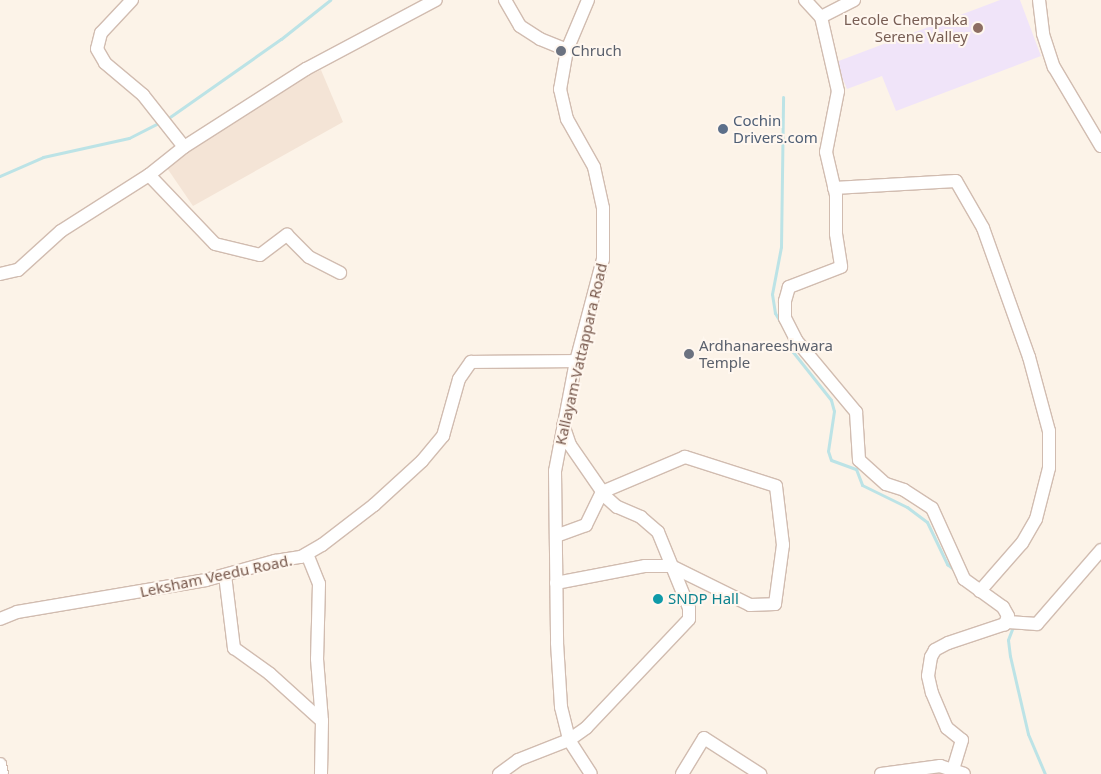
<!DOCTYPE html>
<style>
body{margin:0}
#map{position:relative;width:1101px;height:774px;overflow:hidden;background:#fcf3e8;font-family:"Noto Sans",sans-serif}
div>[style]{position:absolute}
[style*='--x']{left:calc(var(--x)*1px);top:calc(var(--y)*1px);width:calc(var(--w)*1px);rotate:calc(var(--a)*1deg)}
.residential>*{inset:0;background:#f4e4d6}
.education>*{inset:0;background:#f0e4f9}
.stream>*{height:3px;margin:-1.5px;padding:0 1.5px;transform-origin:1.5px;border-radius:1.5px;background:#bce3e6}
.roads{filter:drop-shadow(1px 0 #d1bcb0) drop-shadow(-1px 0 #d1bcb0) drop-shadow(0 1px #d1bcb0) drop-shadow(0 -1px #d1bcb0)}
.minor>*{height:12px;margin:-6px;padding:0 6px;transform-origin:6px;border-radius:6px;background:#fff}
.dots>*{width:14px;height:14px;translate:-50% -50%;box-sizing:border-box;border:2px solid #fff7ef;border-radius:50%}
span{translate:-50% -50%;white-space:nowrap;text-align:center;line-height:1.15;-webkit-text-stroke:4px #fff7ef;paint-order:stroke}
.education-label{font-size:15px;color:#785e54}
.right{translate:-100% -50%;text-align:right}
.worship-label{font-size:15px;color:#5b616d}
.left{translate:0 -50%;text-align:left}
.service-label{font-size:15px;color:#4e5e75}
.street-label{font-size:15px;color:#77584c}
.culture-label{font-size:15px;color:#0d838f}
</style>
<div id="map">
<div class="residential">
<div style="clip-path:polygon(321px 70px,343px 122px,193px 206px,167px 168px,189px 148px,294px 81px)"></div>
</div>
<div class="education">
<div style="clip-path:polygon(1000px 0,1020px 0,1041px 56px,896px 111px,882px 76px,847px 89px,836px 62px)"></div>
</div>
<div class="stream">
<div style="--x:167;--y:119;--w:139;--a:-35.1"></div>
<div style="--x:281;--y:39;--w:63;--a:-38.5"></div>
<div style="--x:0;--y:176;--w:47;--a:-23.8"></div>
<div style="--x:43;--y:157;--w:88;--a:-12.5"></div>
<div style="--x:129;--y:138;--w:36;--a:-27"></div>
<div style="--x:781;--y:323;--w:12;--a:-121"></div>
<div style="--x:775;--y:313;--w:19;--a:-99"></div>
<div style="--x:772;--y:294;--w:48;--a:-79.2"></div>
<div style="--x:781;--y:247;--w:150;--a:-89.2"></div>
<div style="--x:792;--y:341;--w:11;--a:85"></div>
<div style="--x:793;--y:352;--w:61;--a:51.6"></div>
<div style="--x:831;--y:400;--w:11;--a:75"></div>
<div style="--x:834;--y:411;--w:40;--a:98.5"></div>
<div style="--x:828;--y:451;--w:9;--a:72"></div>
<div style="--x:831;--y:460;--w:27;--a:20"></div>
<div style="--x:856;--y:469;--w:17;--a:69"></div>
<div style="--x:862;--y:485;--w:50;--a:26.1"></div>
<div style="--x:907;--y:507;--w:25;--a:37"></div>
<div style="--x:927;--y:522;--w:47;--a:64.5"></div>
<div style="--x:947;--y:564;--w:11;--a:38"></div>
<div style="--x:1014;--y:624;--w:17;--a:111"></div>
<div style="--x:1008;--y:640;--w:16;--a:83"></div>
<div style="--x:1010;--y:656;--w:80;--a:77"></div>
<div style="--x:1028;--y:734;--w:43;--a:67"></div>
</div>
<div class="roads">
<div class="minor">
<div style="--x:132;--y:0;--w:45;--a:133.2"></div>
<div style="--x:101;--y:33;--w:16;--a:104"></div>
<div style="--x:97;--y:49;--w:16;--a:60"></div>
<div style="--x:105;--y:63;--w:50;--a:40.1"></div>
<div style="--x:143;--y:95;--w:66;--a:51.7"></div>
<div style="--x:184;--y:147;--w:145;--a:-32.6"></div>
<div style="--x:306;--y:69;--w:147;--a:-28"></div>
<div style="--x:505;--y:0;--w:30;--a:60"></div>
<div style="--x:520;--y:26;--w:24;--a:33"></div>
<div style="--x:540;--y:39;--w:29;--a:22"></div>
<div style="--x:588;--y:0;--w:54;--a:112.8"></div>
<div style="--x:567;--y:50;--w:40;--a:100"></div>
<div style="--x:560;--y:89;--w:31;--a:77"></div>
<div style="--x:567;--y:119;--w:55;--a:60.6"></div>
<div style="--x:594;--y:167;--w:42;--a:77.6"></div>
<div style="--x:603;--y:208;--w:51;--a:90"></div>
<div style="--x:603;--y:259;--w:106;--a:104.8"></div>
<div style="--x:576;--y:361;--w:112;--a:100.8"></div>
<div style="--x:555;--y:471;--w:172;--a:89.3"></div>
<div style="--x:557;--y:643;--w:64;--a:86.4"></div>
<div style="--x:561;--y:707;--w:34;--a:76"></div>
<div style="--x:569;--y:740;--w:40;--a:57.1"></div>
<div style="--x:805;--y:0;--w:23;--a:47"></div>
<div style="--x:821;--y:17;--w:76;--a:77.1"></div>
<div style="--x:838;--y:91;--w:62;--a:101.1"></div>
<div style="--x:826;--y:152;--w:44;--a:76.9"></div>
<div style="--x:836;--y:195;--w:39;--a:90"></div>
<div style="--x:836;--y:234;--w:33;--a:81"></div>
<div style="--x:841;--y:267;--w:56;--a:159"></div>
<div style="--x:789;--y:287;--w:15;--a:106"></div>
<div style="--x:785;--y:301;--w:17;--a:90"></div>
<div style="--x:785;--y:318;--w:25;--a:63"></div>
<div style="--x:796;--y:340;--w:94;--a:50.2"></div>
<div style="--x:856;--y:412;--w:48;--a:86.4"></div>
<div style="--x:859;--y:460;--w:36;--a:42"></div>
<div style="--x:886;--y:484;--w:19;--a:18"></div>
<div style="--x:904;--y:490;--w:33;--a:33"></div>
<div style="--x:932;--y:508;--w:78;--a:65.7"></div>
<div style="--x:964;--y:579;--w:48;--a:35.7"></div>
<div style="--x:1003;--y:607;--w:10;--a:61"></div>
<div style="--x:1008;--y:616;--w:9;--a:111"></div>
<div style="--x:1005;--y:624;--w:60;--a:161.6"></div>
<div style="--x:948;--y:643;--w:15;--a:152"></div>
<div style="--x:935;--y:650;--w:8;--a:120"></div>
<div style="--x:931;--y:657;--w:19;--a:99"></div>
<div style="--x:928;--y:676;--w:17;--a:77"></div>
<div style="--x:932;--y:693;--w:38;--a:67"></div>
<div style="--x:947;--y:728;--w:19;--a:39"></div>
<div style="--x:962;--y:740;--w:31;--a:107"></div>
<div style="--x:1039;--y:0;--w:34;--a:83"></div>
<div style="--x:1043;--y:34;--w:35;--a:72"></div>
<div style="--x:1054;--y:67;--w:92;--a:59.3"></div>
<div style="--x:821;--y:17;--w:37;--a:-27"></div>
<div style="--x:149;--y:175;--w:95;--a:46.3"></div>
<div style="--x:215;--y:244;--w:46;--a:13.7"></div>
<div style="--x:260;--y:255;--w:34;--a:-37"></div>
<div style="--x:287;--y:235;--w:31;--a:45"></div>
<div style="--x:309;--y:257;--w:35;--a:27"></div>
<div style="--x:834;--y:188;--w:122;--a:-3.3"></div>
<div style="--x:956;--y:181;--w:54;--a:60.1"></div>
<div style="--x:983;--y:228;--w:137;--a:70.4"></div>
<div style="--x:1029;--y:357;--w:77;--a:74.9"></div>
<div style="--x:1049;--y:431;--w:37;--a:90"></div>
<div style="--x:1049;--y:468;--w:53;--a:104.3"></div>
<div style="--x:1036;--y:519;--w:28;--a:120"></div>
<div style="--x:1022;--y:543;--w:64;--a:131.2"></div>
<div style="--x:0;--y:274;--w:18;--a:-13"></div>
<div style="--x:18;--y:270;--w:58;--a:-42.2"></div>
<div style="--x:61;--y:231;--w:104;--a:-32.5"></div>
<div style="--x:149;--y:175;--w:45;--a:-38.7"></div>
<div style="--x:307;--y:554;--w:32;--a:68"></div>
<div style="--x:319;--y:584;--w:75;--a:91.5"></div>
<div style="--x:317;--y:659;--w:62;--a:85.4"></div>
<div style="--x:322;--y:721;--w:53;--a:91.1"></div>
<div style="--x:225;--y:575;--w:74;--a:83"></div>
<div style="--x:234;--y:648;--w:44;--a:35.8"></div>
<div style="--x:270;--y:674;--w:70;--a:42.1"></div>
<div style="--x:556;--y:583;--w:91;--a:-10.8"></div>
<div style="--x:645;--y:566;--w:26;--a:0"></div>
<div style="--x:671;--y:566;--w:88;--a:26.3"></div>
<div style="--x:750;--y:605;--w:25;--a:-2"></div>
<div style="--x:775;--y:604;--w:60;--a:-82.3"></div>
<div style="--x:783;--y:545;--w:59;--a:-96.8"></div>
<div style="--x:776;--y:486;--w:96;--a:-162.3"></div>
<div style="--x:685;--y:457;--w:90;--a:157.1"></div>
<div style="--x:602;--y:492;--w:37;--a:116"></div>
<div style="--x:586;--y:525;--w:30;--a:160"></div>
<div style="--x:0;--y:619;--w:18;--a:-22"></div>
<div style="--x:17;--y:612;--w:192;--a:-9.6"></div>
<div style="--x:206;--y:580;--w:72;--a:-15.4"></div>
<div style="--x:275;--y:561;--w:26;--a:-9"></div>
<div style="--x:301;--y:557;--w:24;--a:-30"></div>
<div style="--x:322;--y:545;--w:66;--a:-37.6"></div>
<div style="--x:374;--y:505;--w:65;--a:-42.5"></div>
<div style="--x:422;--y:461;--w:33;--a:-50"></div>
<div style="--x:443;--y:436;--w:59;--a:-74.3"></div>
<div style="--x:459;--y:379;--w:21;--a:-55"></div>
<div style="--x:471;--y:362;--w:105;--a:-0.5"></div>
<div style="--x:1008;--y:622;--w:29;--a:4"></div>
<div style="--x:1037;--y:624;--w:98;--a:-49.1"></div>
<div style="--x:0;--y:764;--w:10;--a:79"></div>
<div style="--x:499;--y:774;--w:24;--a:-36"></div>
<div style="--x:518;--y:760;--w:55;--a:-21.4"></div>
<div style="--x:569;--y:740;--w:21;--a:-35"></div>
<div style="--x:586;--y:728;--w:150;--a:-46.6"></div>
<div style="--x:689;--y:619;--w:11;--a:-90"></div>
<div style="--x:689;--y:608;--w:82;--a:-112.2"></div>
<div style="--x:658;--y:532;--w:23;--a:-139"></div>
<div style="--x:641;--y:517;--w:26;--a:-157"></div>
<div style="--x:617;--y:507;--w:15;--a:-138"></div>
<div style="--x:606;--y:497;--w:63;--a:-124.7"></div>
<div style="--x:570;--y:445;--w:21;--a:-109"></div>
<div style="--x:682;--y:774;--w:42;--a:-58.6"></div>
<div style="--x:704;--y:738;--w:67;--a:32.7"></div>
<div style="--x:881;--y:774;--w:60;--a:-7.7"></div>
<div style="--x:940;--y:766;--w:25;--a:18"></div>
</div>
</div>
<div class="dots">
<div style="left:978px;top:28px;background:#8d6e63"></div>
<div style="left:561px;top:51px;background:#6b7280"></div>
<div style="left:723px;top:129px;background:#5c6f8a"></div>
<div style="left:689px;top:354px;background:#6b7280"></div>
<div style="left:658px;top:599px;background:#0f9aa8"></div>
</div>
<div class="education-label">
<span class="right" style="left:968px;top:28px">Lecole Chempaka<br>Serene Valley</span>
</div>
<div class="worship-label">
<span class="left" style="left:571px;top:51px">Chruch</span>
<span class="left" style="left:699px;top:354px">Ardhanareeshwara<br>Temple</span>
</div>
<div class="service-label">
<span class="left" style="left:733px;top:129px">Cochin<br>Drivers.com</span>
</div>
<div class="street-label">
<span style="left:581px;top:354px;rotate:-77deg">Kallayam-Vattappara Road</span>
<span style="left:216px;top:576px;rotate:-12deg">Leksham Veedu Road.</span>
</div>
<div class="culture-label">
<span class="left" style="left:668px;top:599px">SNDP Hall</span>
</div>
</div>
